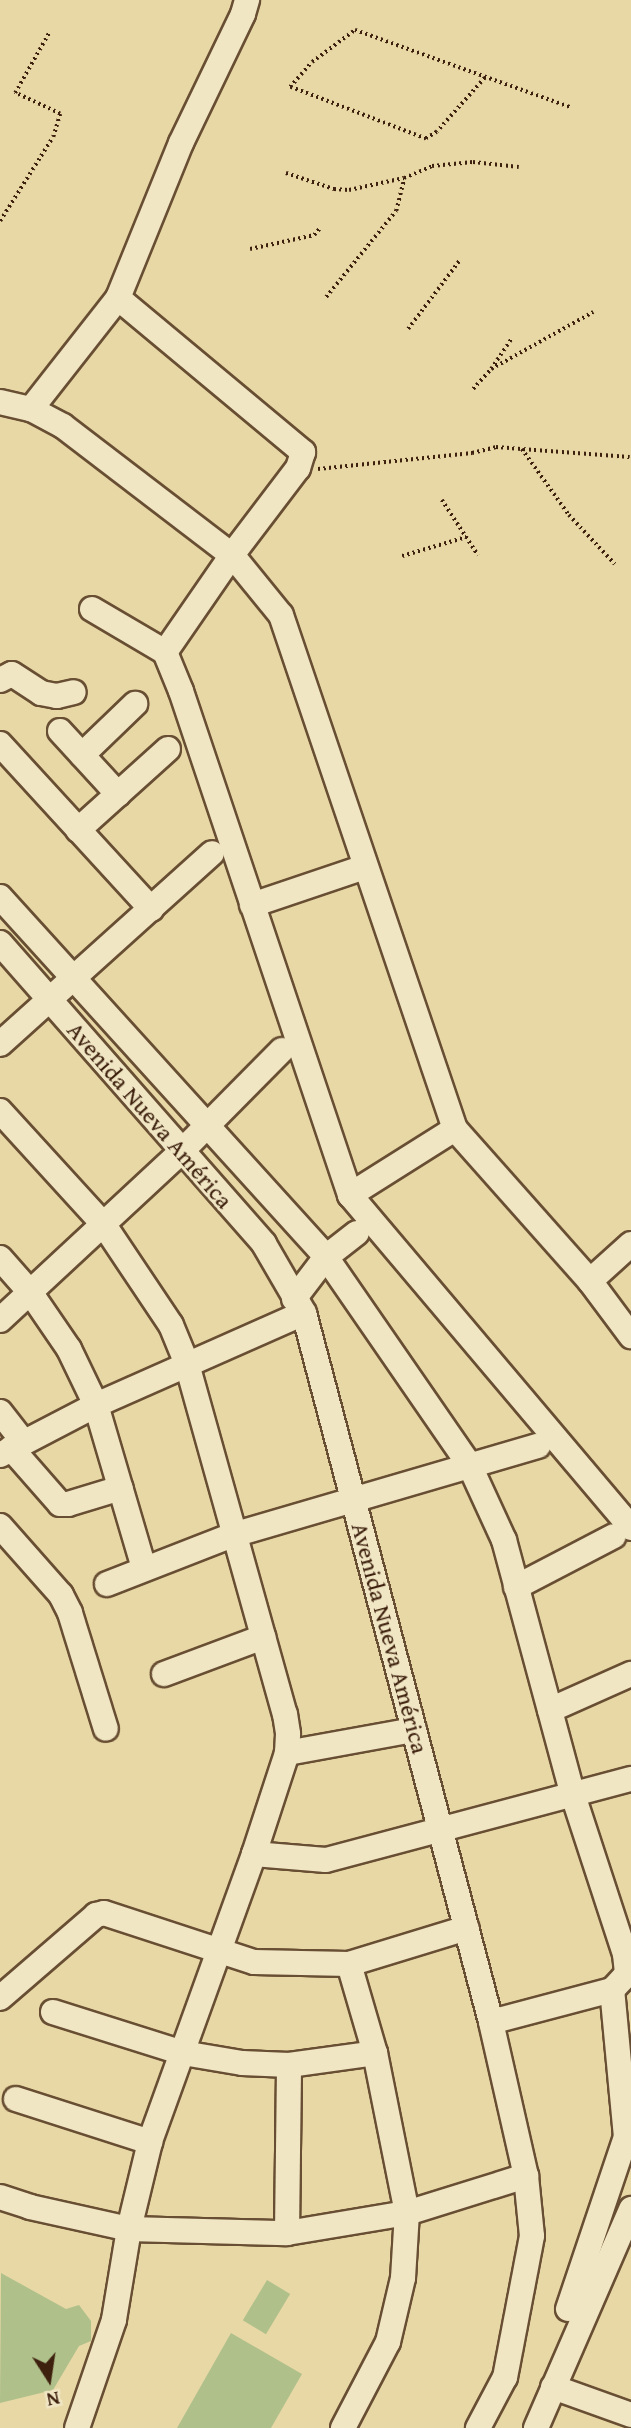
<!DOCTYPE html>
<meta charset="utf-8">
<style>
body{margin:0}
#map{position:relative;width:631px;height:2428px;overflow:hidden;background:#e8d8a5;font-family:"Gentium Book Plus",serif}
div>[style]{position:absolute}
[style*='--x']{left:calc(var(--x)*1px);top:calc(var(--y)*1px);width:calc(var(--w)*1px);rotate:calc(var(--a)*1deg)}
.green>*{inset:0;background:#b0c08b;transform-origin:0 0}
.path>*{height:3.5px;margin-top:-1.75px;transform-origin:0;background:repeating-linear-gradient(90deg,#3d200d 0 2px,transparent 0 5.5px)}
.roads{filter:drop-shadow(2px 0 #684e33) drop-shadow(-2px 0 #684e33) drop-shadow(0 2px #684e33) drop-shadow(0 -2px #684e33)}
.minor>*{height:24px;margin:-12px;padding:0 12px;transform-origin:12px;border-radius:12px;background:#f0e6c4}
span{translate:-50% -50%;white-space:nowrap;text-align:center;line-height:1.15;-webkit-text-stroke:5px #f0e6c4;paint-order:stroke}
.street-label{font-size:24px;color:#3d200d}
.north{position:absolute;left:14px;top:2344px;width:70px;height:70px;-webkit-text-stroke:5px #f0e6c4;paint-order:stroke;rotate:168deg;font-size:19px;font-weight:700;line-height:28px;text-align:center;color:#3d200d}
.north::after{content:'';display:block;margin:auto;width:24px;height:32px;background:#3d200d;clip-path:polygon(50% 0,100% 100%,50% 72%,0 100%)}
</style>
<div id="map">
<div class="green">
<div style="clip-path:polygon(1px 2273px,66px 2309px,79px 2305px,91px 2321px,91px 2341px,79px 2346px,53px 2390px,0 2403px)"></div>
<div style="left:267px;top:2280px;width:27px;height:47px;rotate:31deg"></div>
<div style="clip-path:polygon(231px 2333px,302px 2374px,271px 2428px,177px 2428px)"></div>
</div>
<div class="path">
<div style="--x:485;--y:78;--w:72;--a:131.6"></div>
<div style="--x:437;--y:132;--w:13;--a:148"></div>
<div style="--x:426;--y:139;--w:146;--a:-159.1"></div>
<div style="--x:290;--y:87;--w:33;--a:-49"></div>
<div style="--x:312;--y:62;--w:54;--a:-36.7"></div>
<div style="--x:355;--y:30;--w:228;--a:19.7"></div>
<div style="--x:286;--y:173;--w:51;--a:18.4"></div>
<div style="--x:334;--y:189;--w:15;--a:4"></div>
<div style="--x:349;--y:190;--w:56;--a:-12.3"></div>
<div style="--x:404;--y:178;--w:30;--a:-23"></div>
<div style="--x:432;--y:166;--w:41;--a:-5.6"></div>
<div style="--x:473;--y:162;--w:46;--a:6.2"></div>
<div style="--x:0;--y:221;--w:99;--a:-57.8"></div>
<div style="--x:53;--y:137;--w:24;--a:-73"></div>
<div style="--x:60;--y:114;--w:50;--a:-155"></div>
<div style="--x:15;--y:93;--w:69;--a:-60.5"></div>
<div style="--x:250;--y:249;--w:66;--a:-12.3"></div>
<div style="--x:314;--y:235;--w:9;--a:-49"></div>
<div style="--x:326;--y:297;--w:111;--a:-50.9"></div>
<div style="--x:396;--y:211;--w:34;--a:-76"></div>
<div style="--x:408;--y:329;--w:85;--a:-53.1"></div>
<div style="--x:491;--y:369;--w:117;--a:-29.2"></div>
<div style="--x:473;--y:389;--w:27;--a:-48"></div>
<div style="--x:491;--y:369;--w:37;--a:-56"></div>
<div style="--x:522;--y:449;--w:81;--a:54.5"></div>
<div style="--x:569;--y:515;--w:67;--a:46.8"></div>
<div style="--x:318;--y:469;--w:155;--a:-5.9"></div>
<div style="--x:472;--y:453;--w:25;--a:-14"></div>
<div style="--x:496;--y:447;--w:134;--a:4.3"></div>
<div style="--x:442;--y:500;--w:66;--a:56.8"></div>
<div style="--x:402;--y:556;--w:67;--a:-16.5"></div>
</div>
<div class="roads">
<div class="minor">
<div style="--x:118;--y:298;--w:241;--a:39.8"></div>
<div style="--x:303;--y:452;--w:17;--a:107"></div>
<div style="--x:298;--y:468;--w:109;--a:127.2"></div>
<div style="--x:232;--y:555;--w:118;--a:124.6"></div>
<div style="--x:0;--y:402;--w:32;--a:13"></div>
<div style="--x:31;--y:409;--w:36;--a:28"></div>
<div style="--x:63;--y:426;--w:213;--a:37.4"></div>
<div style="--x:232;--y:555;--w:77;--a:50.8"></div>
<div style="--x:281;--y:615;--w:543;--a:71.3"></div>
<div style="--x:455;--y:1129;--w:203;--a:48.4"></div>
<div style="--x:590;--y:1281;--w:69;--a:53.3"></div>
<div style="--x:31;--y:409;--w:141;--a:-51.9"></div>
<div style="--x:118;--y:298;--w:167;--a:-67.9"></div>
<div style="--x:181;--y:143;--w:143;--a:-64.3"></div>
<div style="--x:243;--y:14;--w:15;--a:-74"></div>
<div style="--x:92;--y:609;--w:85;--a:30.5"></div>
<div style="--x:165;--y:652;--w:42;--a:67.7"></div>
<div style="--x:181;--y:691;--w:532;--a:71.46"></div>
<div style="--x:350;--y:1195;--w:436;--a:49.8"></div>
<div style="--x:0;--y:680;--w:13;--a:-27"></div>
<div style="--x:12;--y:674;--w:35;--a:33"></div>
<div style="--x:41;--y:693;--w:16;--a:11"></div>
<div style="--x:57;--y:696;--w:17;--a:-13"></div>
<div style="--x:60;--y:731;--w:86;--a:47.4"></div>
<div style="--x:0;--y:744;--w:224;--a:47.5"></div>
<div style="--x:82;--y:755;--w:74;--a:-43.9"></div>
<div style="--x:78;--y:830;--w:121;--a:-42"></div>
<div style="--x:0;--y:897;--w:486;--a:47.8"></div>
<div style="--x:326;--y:1257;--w:252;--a:55.4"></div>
<div style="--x:469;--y:1464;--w:84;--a:65.3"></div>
<div style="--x:504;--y:1540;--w:264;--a:74.9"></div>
<div style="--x:573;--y:1795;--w:167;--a:71.9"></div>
<div style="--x:625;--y:1954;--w:20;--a:84"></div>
<div style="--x:627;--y:1974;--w:22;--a:133"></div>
<div style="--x:612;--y:1990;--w:125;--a:165.2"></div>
<div style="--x:252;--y:905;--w:119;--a:-18.6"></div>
<div style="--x:0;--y:943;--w:400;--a:48.7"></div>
<div style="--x:264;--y:1244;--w:80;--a:59.9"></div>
<div style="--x:304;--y:1313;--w:733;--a:75.22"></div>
<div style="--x:491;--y:2022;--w:158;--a:77.2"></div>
<div style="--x:526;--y:2176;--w:60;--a:84.3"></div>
<div style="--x:532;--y:2236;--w:144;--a:100.8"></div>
<div style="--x:505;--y:2377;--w:58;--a:117.9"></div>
<div style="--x:0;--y:1044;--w:285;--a:-42"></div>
<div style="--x:0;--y:1111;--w:154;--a:47.6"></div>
<div style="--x:104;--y:1225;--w:120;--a:56.2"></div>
<div style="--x:171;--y:1325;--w:42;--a:67.7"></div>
<div style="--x:187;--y:1364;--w:363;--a:74.4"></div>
<div style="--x:285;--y:1714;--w:20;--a:81"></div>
<div style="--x:288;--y:1734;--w:19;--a:93"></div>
<div style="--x:287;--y:1753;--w:106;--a:108.1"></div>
<div style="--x:254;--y:1854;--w:306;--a:109.9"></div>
<div style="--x:150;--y:2142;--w:89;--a:103.6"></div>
<div style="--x:129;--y:2229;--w:92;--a:99.4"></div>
<div style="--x:114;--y:2320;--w:114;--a:108.9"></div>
<div style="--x:350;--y:1195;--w:124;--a:-32.2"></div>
<div style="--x:0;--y:1258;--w:45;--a:48.6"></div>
<div style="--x:30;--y:1292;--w:69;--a:55.6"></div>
<div style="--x:69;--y:1349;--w:62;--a:64.3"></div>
<div style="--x:96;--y:1405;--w:170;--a:73.6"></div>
<div style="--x:590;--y:1281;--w:55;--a:-42.1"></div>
<div style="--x:294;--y:1299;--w:53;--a:-52.7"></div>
<div style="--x:326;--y:1257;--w:39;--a:-38"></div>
<div style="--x:0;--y:1320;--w:248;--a:-42.9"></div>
<div style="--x:182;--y:1151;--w:142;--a:-45.3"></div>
<div style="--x:0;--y:1412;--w:37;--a:52"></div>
<div style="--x:11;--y:1448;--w:74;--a:48.8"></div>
<div style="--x:60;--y:1504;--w:8;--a:0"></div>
<div style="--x:68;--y:1504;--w:55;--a:-16.8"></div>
<div style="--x:0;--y:1455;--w:108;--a:-27.5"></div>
<div style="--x:96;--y:1405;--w:227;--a:-23.9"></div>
<div style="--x:0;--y:1526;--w:92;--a:48.5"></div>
<div style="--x:61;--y:1595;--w:20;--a:63"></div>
<div style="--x:70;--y:1613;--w:121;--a:72.8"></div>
<div style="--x:107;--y:1584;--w:135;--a:-21.3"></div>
<div style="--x:233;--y:1535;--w:318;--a:-16.3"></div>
<div style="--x:516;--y:1587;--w:110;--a:-27.5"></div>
<div style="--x:164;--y:1674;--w:106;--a:-20.5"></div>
<div style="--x:550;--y:1710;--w:89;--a:-24"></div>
<div style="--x:287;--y:1753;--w:129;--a:-10.3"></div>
<div style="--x:254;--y:1854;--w:72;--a:4.8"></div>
<div style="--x:326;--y:1860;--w:316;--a:-14.9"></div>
<div style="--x:0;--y:1998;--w:127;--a:-40.8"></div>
<div style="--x:96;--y:1915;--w:8;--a:-14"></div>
<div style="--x:104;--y:1913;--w:158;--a:18.1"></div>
<div style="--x:254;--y:1962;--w:95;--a:1.2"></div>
<div style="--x:349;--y:1964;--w:123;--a:-17"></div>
<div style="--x:53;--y:2012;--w:136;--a:17.5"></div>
<div style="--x:183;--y:2053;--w:60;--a:9.6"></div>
<div style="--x:242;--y:2063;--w:47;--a:2.4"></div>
<div style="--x:289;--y:2065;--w:87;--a:-7.9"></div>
<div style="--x:16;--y:2099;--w:141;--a:17.8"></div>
<div style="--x:0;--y:2197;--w:32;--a:18"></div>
<div style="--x:30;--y:2207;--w:101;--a:12.5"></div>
<div style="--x:129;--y:2229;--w:158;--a:1.5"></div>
<div style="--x:287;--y:2233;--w:122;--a:-9.5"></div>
<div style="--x:407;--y:2213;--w:125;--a:-17.3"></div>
<div style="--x:287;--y:2233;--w:168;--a:-89.3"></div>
<div style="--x:568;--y:2309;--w:182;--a:-71.4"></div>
<div style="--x:626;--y:2137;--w:148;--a:-95.4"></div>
<div style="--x:553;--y:2387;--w:83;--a:19.7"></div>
<div style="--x:343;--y:2428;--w:97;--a:-62.4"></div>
<div style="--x:388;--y:2342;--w:66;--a:-76.8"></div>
<div style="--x:403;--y:2278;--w:65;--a:-86.5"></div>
<div style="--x:407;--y:2213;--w:163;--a:-101.3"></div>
<div style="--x:375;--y:2053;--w:93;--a:-106.3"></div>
<div style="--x:536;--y:2428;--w:239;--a:-66.5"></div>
</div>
</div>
<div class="street-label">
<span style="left:150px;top:1115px;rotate:49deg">Avenida Nueva América</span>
<span style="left:390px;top:1638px;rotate:75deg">Avenida Nueva América</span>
</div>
<div class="north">N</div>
</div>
